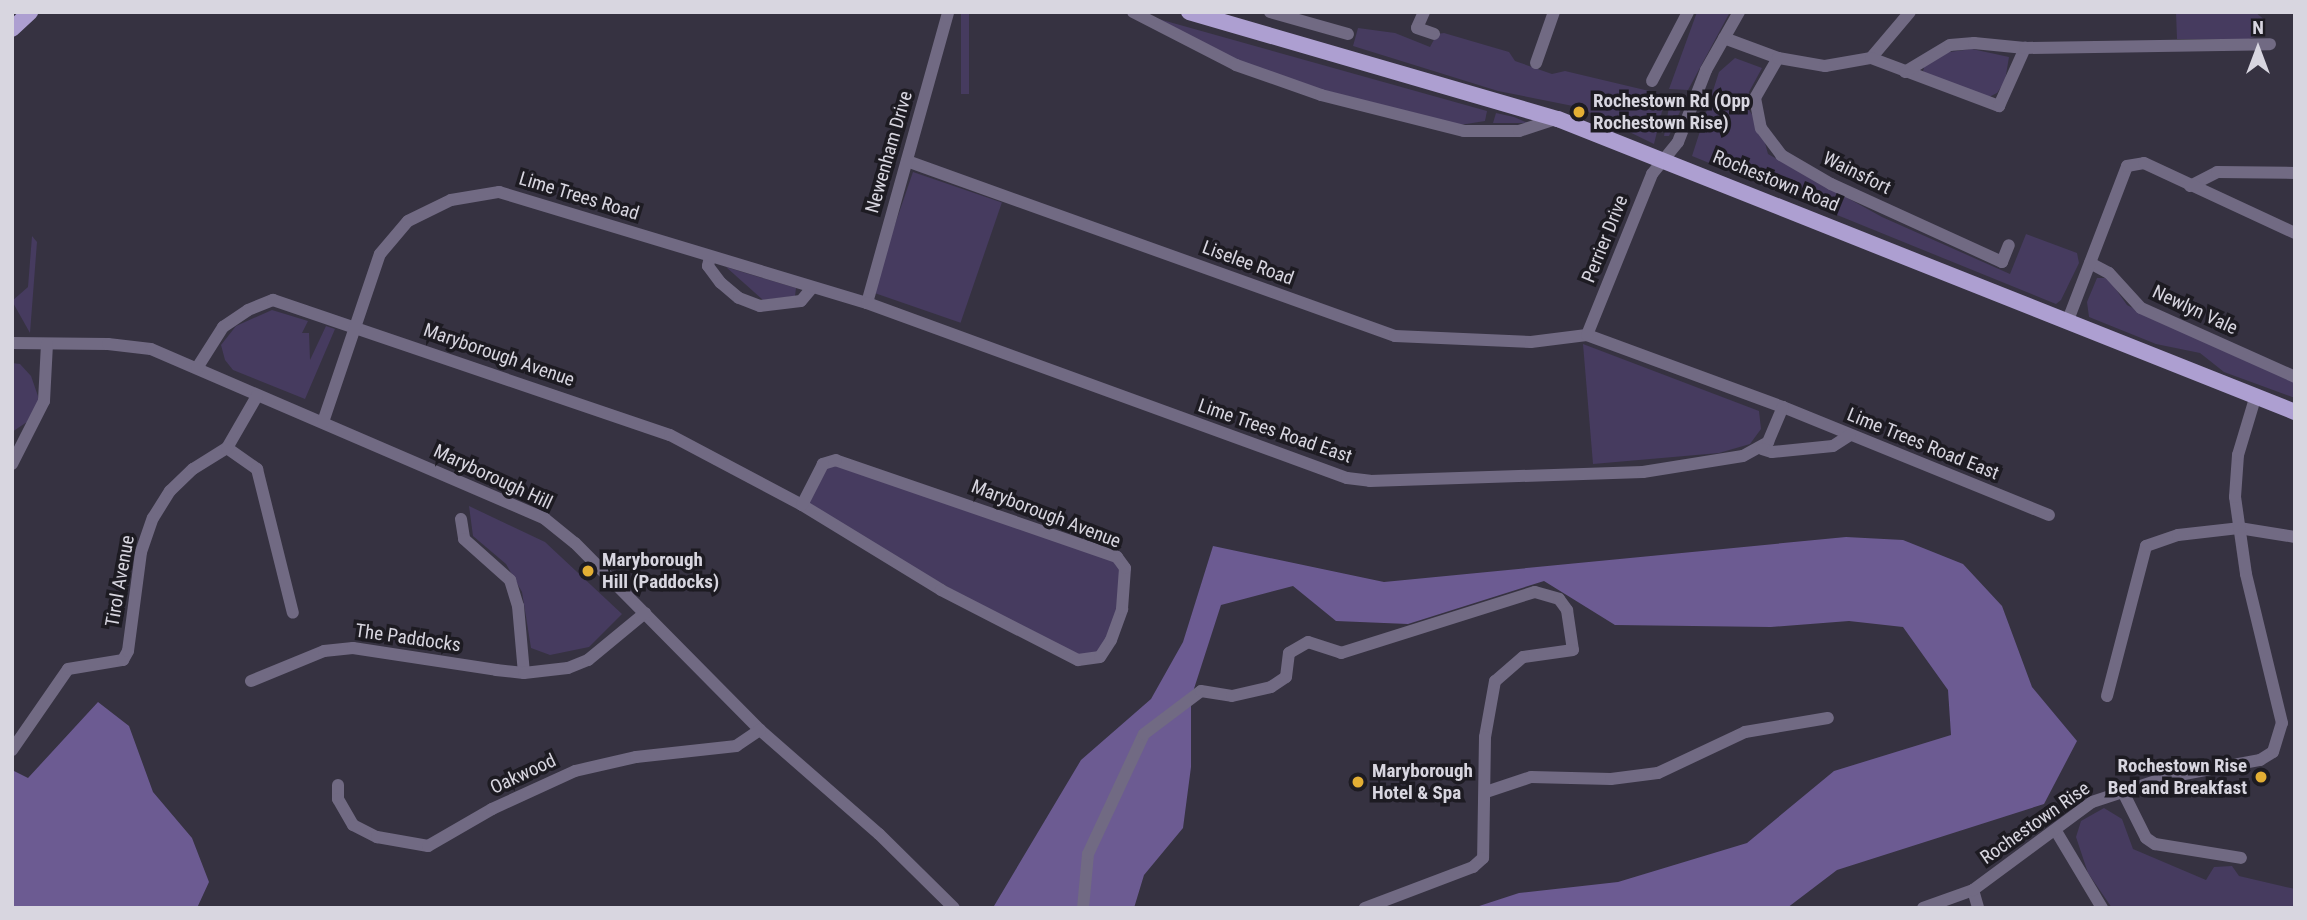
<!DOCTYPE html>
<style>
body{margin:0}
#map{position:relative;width:2307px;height:920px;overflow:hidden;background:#363241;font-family:"Roboto Condensed",sans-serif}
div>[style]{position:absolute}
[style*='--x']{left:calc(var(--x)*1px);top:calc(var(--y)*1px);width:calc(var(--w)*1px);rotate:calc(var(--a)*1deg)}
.green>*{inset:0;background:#463b5f;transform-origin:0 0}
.forest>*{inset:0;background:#6c5b92}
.minor>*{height:12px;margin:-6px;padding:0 6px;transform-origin:6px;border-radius:6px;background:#716a83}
.major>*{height:16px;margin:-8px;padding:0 8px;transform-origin:8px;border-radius:8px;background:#ad9fd1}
.dots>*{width:19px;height:19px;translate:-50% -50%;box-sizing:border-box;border:4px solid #1d1b22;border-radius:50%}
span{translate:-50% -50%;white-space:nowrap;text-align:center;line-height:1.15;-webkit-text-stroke:7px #1d1b22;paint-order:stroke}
.poi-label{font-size:19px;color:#d8d6e0;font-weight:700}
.left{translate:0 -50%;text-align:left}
.right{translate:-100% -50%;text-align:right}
.street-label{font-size:19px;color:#d8d6e0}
.frame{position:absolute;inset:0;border:14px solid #d8d6e0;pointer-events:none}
.north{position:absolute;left:2223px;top:14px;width:70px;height:70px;-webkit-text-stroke:5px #1d1b22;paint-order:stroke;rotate:0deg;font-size:19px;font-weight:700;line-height:28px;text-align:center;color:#d8d6e0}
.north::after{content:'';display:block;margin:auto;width:24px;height:32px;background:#d8d6e0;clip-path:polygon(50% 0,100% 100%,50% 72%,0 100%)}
</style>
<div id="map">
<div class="green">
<div style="left:961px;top:12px;width:8px;height:82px"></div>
<div style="clip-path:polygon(1697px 12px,1730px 12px,1688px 90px,1669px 89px)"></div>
<div style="clip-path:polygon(2176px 12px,2255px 12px,2266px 21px,2258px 26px,2257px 36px,2249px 39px,2177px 39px)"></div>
<div style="clip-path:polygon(1155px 18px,1487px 111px,1485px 121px,1460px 125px,1320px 91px,1236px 61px)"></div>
<div style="clip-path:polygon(1358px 28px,1395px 33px,1430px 47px,1437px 34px,1444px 33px,1509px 52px,1515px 61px,1552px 74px,1565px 71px,1666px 95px,1654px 144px,1578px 107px,1498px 91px,1353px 46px)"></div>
<div style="clip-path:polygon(1972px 49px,2009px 57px,2005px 81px,1997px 93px,1987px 98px,1932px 79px,1923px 71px,1925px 64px,1942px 53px)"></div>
<div style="clip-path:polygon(1735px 58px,1762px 68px,1749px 92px,1747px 107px,1761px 128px,1768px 154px,1882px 217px,2010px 274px,2026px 234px,2077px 253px,2079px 263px,2061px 300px,2056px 304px,1692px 156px,1719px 72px)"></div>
<div style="clip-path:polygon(1671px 95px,1687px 96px,1669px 136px,1664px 136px)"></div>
<div style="clip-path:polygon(1496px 113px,1514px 117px,1528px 123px,1493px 123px)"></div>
<div style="left:913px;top:172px;width:94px;height:127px;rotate:19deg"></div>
<div style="clip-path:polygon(32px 236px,37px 242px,30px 333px,12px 301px,28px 287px)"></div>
<div style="clip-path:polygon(726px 267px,796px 288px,795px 296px,763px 300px)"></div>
<div style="clip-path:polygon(2097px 278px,2108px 278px,2127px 305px,2157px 321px,2295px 381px,2295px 398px,2224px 372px,2200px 353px,2156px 344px,2089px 317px,2087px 302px)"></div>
<div style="clip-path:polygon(272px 310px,308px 321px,302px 333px,309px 333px,310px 360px,326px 326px,335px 329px,305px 399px,233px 370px,225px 360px,221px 345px,236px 326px)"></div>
<div style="clip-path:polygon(1583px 344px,1759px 411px,1761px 429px,1750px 444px,1719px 453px,1593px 464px)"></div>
<div style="clip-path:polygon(12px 363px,20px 364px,31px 376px,39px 399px,27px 422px,12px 432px)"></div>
<div style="clip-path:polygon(836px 460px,1117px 557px,1125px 568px,1122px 609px,1104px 651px,1073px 658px,803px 505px,823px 464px)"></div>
<div style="clip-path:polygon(469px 506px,545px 542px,622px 614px,589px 647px,550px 655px,531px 648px,522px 592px,506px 564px,473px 536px)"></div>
<div style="clip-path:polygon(2104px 808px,2122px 819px,2133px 849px,2206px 880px,2214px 867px,2232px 866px,2239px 876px,2295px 889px,2295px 908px,2112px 908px,2088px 873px,2076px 837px,2081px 821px)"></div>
</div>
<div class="forest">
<div style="clip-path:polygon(1846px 537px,1903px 540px,1963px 564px,2002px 606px,2032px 687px,2077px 741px,2044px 804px,1837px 870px,1787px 908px,1473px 908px,1519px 893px,1618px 882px,1747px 843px,1834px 771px,1951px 735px,1948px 690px,1903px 627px,1849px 621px,1771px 627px,1615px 625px,1544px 581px,1408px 624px,1336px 621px,1293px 586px,1221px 605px,1191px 698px,1191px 767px,1183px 828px,1144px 875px,1134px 908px,994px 906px,1081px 760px,1151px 699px,1183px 642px,1213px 546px,1384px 582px)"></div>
<div style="clip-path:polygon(98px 702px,129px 726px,153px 792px,192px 838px,209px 882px,197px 908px,12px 908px,12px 770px,28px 778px)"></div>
</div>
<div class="minor">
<div style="--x:1133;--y:12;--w:116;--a:27.2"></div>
<div style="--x:1236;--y:65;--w:90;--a:19.4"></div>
<div style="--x:1321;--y:95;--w:147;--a:14.1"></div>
<div style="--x:1464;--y:131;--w:55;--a:0"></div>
<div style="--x:1519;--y:131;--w:40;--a:-18"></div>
<div style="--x:1270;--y:12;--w:81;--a:15.8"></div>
<div style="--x:1424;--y:12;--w:17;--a:114"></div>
<div style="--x:1417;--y:28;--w:18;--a:19"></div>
<div style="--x:1724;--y:38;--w:58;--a:20.3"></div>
<div style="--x:1778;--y:58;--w:46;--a:119.9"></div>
<div style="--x:1755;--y:98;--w:31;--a:79"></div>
<div style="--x:1761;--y:128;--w:34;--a:53"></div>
<div style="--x:1781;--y:155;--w:58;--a:30.1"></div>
<div style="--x:1831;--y:184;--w:188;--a:24.5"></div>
<div style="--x:2002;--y:262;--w:18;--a:-68"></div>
<div style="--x:1778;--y:58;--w:48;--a:9.7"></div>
<div style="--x:1825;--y:66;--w:47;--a:-9.9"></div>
<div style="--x:1871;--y:58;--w:60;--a:-49.7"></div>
<div style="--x:1871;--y:58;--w:137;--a:20.6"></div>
<div style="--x:1999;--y:106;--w:64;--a:-65.9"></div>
<div style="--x:1536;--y:63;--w:54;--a:-70.6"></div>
<div style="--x:1905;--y:72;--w:52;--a:-31"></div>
<div style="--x:1950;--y:45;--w:24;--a:-5"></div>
<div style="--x:1974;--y:43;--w:51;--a:5.6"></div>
<div style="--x:2025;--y:48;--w:245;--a:-0.9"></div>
<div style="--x:1652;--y:81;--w:78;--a:-62.4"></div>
<div style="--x:907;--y:161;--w:518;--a:19.73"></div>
<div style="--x:1395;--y:336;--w:136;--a:2.5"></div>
<div style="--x:1531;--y:342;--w:56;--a:-7.1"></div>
<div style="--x:2190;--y:186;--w:30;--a:-27"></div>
<div style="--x:2217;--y:172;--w:78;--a:0.7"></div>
<div style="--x:710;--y:257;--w:9;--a:103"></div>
<div style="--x:708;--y:266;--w:21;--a:53"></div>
<div style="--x:721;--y:283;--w:23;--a:40"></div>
<div style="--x:739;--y:298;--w:22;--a:21"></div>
<div style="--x:760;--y:306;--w:41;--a:-7"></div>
<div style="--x:801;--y:301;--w:17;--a:-50"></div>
<div style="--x:2090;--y:263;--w:21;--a:28"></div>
<div style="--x:2109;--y:273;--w:47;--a:47.6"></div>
<div style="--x:2141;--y:308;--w:169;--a:24.1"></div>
<div style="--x:867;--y:303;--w:302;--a:-74.4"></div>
<div style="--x:2068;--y:320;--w:165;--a:-69"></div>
<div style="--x:2127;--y:166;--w:17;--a:-10"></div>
<div style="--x:2144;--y:163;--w:166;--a:24.9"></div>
<div style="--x:1587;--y:335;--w:209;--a:20.2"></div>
<div style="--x:1783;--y:407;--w:287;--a:22.1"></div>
<div style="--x:1587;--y:335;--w:174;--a:-68"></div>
<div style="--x:1652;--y:174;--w:41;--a:-50.9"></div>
<div style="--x:1678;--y:142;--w:77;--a:-68.7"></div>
<div style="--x:1706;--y:70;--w:67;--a:-60.4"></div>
<div style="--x:12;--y:343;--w:96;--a:0.6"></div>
<div style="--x:108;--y:344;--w:43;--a:6.6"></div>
<div style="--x:151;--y:349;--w:429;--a:23.3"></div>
<div style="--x:545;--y:519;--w:38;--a:39"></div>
<div style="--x:575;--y:543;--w:263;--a:45.3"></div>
<div style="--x:760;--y:730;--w:158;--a:41.2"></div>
<div style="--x:879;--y:834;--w:105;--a:44.6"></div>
<div style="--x:197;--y:368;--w:49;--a:-57.6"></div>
<div style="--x:223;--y:327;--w:30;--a:-34"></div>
<div style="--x:248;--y:310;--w:27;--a:-22"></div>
<div style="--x:273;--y:300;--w:419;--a:18.8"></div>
<div style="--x:670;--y:435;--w:149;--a:27.9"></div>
<div style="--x:802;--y:505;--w:163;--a:31.4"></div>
<div style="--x:941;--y:590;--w:154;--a:27.1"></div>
<div style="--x:1078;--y:660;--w:22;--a:-8"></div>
<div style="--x:1100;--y:657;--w:20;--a:-57"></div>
<div style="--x:1111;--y:640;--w:33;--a:-70"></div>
<div style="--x:1122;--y:609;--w:41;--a:-85.8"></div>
<div style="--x:1125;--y:568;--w:14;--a:-126"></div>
<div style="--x:1117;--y:557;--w:297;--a:-161"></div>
<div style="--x:836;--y:460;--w:14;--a:163"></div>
<div style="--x:823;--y:464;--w:46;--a:117.1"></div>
<div style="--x:323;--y:422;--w:177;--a:-71.3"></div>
<div style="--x:380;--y:254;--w:43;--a:-49.7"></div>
<div style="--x:408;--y:221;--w:48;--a:-26"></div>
<div style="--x:451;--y:200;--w:49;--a:-9.5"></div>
<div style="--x:499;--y:192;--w:384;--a:16.8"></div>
<div style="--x:867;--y:303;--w:511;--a:20.03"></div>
<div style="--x:1347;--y:478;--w:23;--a:7"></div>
<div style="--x:1370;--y:481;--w:273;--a:-1.9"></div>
<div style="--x:1643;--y:472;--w:101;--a:-9.1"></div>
<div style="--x:1743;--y:456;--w:29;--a:-29"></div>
<div style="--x:1768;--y:442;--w:38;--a:-67"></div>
<div style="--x:227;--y:448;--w:37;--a:35"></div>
<div style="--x:257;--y:469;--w:148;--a:76"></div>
<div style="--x:1762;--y:449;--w:10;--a:17"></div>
<div style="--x:1772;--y:452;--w:61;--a:-5.6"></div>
<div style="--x:1833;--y:446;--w:20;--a:-33"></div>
<div style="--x:12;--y:464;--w:71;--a:-63.1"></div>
<div style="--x:44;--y:401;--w:57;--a:-87"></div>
<div style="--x:461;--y:519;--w:20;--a:81"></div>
<div style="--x:464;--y:539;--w:62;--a:41.7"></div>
<div style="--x:510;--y:580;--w:27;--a:73"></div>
<div style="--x:518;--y:606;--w:67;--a:84.9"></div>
<div style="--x:251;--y:681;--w:79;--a:-22.3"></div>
<div style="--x:324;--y:651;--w:29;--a:-6"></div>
<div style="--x:353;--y:648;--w:145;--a:8.7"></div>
<div style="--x:496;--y:670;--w:28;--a:6"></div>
<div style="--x:524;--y:673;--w:44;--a:-6.5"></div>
<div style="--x:568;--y:668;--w:22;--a:-22"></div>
<div style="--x:588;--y:660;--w:74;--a:-39.5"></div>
<div style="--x:2107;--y:696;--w:155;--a:-75.4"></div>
<div style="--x:2146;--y:546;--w:34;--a:-19"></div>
<div style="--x:2178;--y:535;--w:61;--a:-6.5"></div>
<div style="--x:2239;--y:528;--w:57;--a:9.1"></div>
<div style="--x:12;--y:750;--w:98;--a:-55.3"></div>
<div style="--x:68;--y:669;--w:56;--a:-9.3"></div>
<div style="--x:123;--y:660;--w:10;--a:-61"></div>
<div style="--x:128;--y:651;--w:100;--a:-82.5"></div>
<div style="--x:141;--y:552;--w:36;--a:-71"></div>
<div style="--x:153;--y:518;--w:32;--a:-58"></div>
<div style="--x:170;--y:491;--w:32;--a:-44"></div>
<div style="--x:193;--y:469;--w:40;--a:-32"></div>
<div style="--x:227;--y:448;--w:60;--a:-60"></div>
<div style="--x:338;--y:785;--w:14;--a:90"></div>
<div style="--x:338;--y:799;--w:30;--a:60"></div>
<div style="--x:353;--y:825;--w:27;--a:27"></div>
<div style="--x:377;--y:837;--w:52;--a:10"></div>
<div style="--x:428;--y:846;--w:74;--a:-30"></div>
<div style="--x:492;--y:809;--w:91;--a:-24.6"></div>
<div style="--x:575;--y:771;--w:63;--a:-12.9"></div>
<div style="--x:636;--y:757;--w:101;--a:-6.3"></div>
<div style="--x:736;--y:746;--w:29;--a:-34"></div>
<div style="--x:1486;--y:792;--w:47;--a:-18.4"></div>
<div style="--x:1531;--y:777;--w:80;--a:1.4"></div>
<div style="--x:1611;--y:779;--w:47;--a:-7.3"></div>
<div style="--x:1658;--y:773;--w:96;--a:-25.2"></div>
<div style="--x:1745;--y:732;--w:84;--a:-9.6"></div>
<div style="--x:2123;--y:792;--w:51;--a:63.4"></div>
<div style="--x:2146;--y:838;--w:11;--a:34"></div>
<div style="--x:2155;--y:844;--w:87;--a:9.2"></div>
<div style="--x:2056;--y:831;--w:90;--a:59.1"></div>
<div style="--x:1973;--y:890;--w:19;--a:74"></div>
<div style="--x:1083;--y:908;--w:54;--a:-84.7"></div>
<div style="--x:1088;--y:854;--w:132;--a:-65"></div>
<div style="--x:1144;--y:734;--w:71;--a:-37"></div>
<div style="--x:1201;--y:691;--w:31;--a:9"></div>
<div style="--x:1232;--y:696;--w:40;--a:-13"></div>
<div style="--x:1271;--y:687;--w:18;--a:-34"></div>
<div style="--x:1286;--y:677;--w:24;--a:-83"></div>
<div style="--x:1289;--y:653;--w:22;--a:-30"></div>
<div style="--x:1308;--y:642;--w:35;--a:18"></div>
<div style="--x:1341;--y:653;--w:203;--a:-17.5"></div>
<div style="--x:1535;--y:592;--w:25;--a:16"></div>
<div style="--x:1559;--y:599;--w:14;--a:54"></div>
<div style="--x:1567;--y:610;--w:40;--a:81.5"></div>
<div style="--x:1573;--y:650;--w:50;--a:172"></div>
<div style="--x:1523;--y:657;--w:37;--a:139"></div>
<div style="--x:1495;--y:681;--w:57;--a:100.1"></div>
<div style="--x:1485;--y:737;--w:121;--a:90.9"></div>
<div style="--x:1483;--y:858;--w:13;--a:138"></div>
<div style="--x:1473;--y:867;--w:116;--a:159.2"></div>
<div style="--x:1923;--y:908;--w:53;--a:-19.8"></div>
<div style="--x:1973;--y:890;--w:148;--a:-36.5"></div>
<div style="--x:2092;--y:802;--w:80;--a:-18.2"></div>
<div style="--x:2168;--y:777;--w:94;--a:-10.5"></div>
<div style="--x:2260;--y:760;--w:15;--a:-32"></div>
<div style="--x:2273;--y:752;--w:30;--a:-73"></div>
<div style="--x:2282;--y:723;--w:153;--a:-103.6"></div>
<div style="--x:2246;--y:574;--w:78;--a:-98.1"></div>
<div style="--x:2235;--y:497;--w:42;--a:-85.9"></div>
<div style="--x:2238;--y:455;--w:63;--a:-73.3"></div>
</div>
<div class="major">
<div style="--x:1189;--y:12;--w:384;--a:16.2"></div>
<div style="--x:1558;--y:119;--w:793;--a:21.68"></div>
<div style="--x:12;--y:29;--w:25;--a:-43"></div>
</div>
<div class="dots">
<div style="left:1579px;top:112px;background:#e3ae34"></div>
<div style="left:588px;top:571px;background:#e3ae34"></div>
<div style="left:2261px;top:777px;background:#e3ae34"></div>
<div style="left:1358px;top:782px;background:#e3ae34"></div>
</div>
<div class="poi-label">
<span class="left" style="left:1593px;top:112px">Rochestown Rd (Opp<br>Rochestown Rise)</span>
<span class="left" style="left:602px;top:571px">Maryborough<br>Hill (Paddocks)</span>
<span class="right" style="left:2247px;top:777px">Rochestown Rise<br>Bed and Breakfast</span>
<span class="left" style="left:1372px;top:782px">Maryborough<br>Hotel &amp; Spa</span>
</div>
<div class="street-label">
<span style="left:889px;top:152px;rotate:-74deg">Newenham Drive</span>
<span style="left:1857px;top:173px;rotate:26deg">Wainsfort</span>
<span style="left:1776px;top:181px;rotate:22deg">Rochestown Road</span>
<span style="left:579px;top:196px;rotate:17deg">Lime Trees Road</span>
<span style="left:1605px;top:239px;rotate:-68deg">Perrier Drive</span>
<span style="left:1248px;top:263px;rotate:20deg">Liselee Road</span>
<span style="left:2195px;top:310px;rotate:25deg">Newlyn Vale</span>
<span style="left:499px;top:355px;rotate:19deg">Maryborough Avenue</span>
<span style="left:1275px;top:431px;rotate:19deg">Lime Trees Road East</span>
<span style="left:1923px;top:444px;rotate:22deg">Lime Trees Road East</span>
<span style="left:493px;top:477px;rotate:25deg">Maryborough Hill</span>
<span style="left:1046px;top:514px;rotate:21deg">Maryborough Avenue</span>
<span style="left:120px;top:581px;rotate:-80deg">Tirol Avenue</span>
<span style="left:408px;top:638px;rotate:8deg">The Paddocks</span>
<span style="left:523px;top:774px;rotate:-25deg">Oakwood</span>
<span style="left:2035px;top:823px;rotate:-35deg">Rochestown Rise</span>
</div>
<div class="frame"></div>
<div class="north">N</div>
</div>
